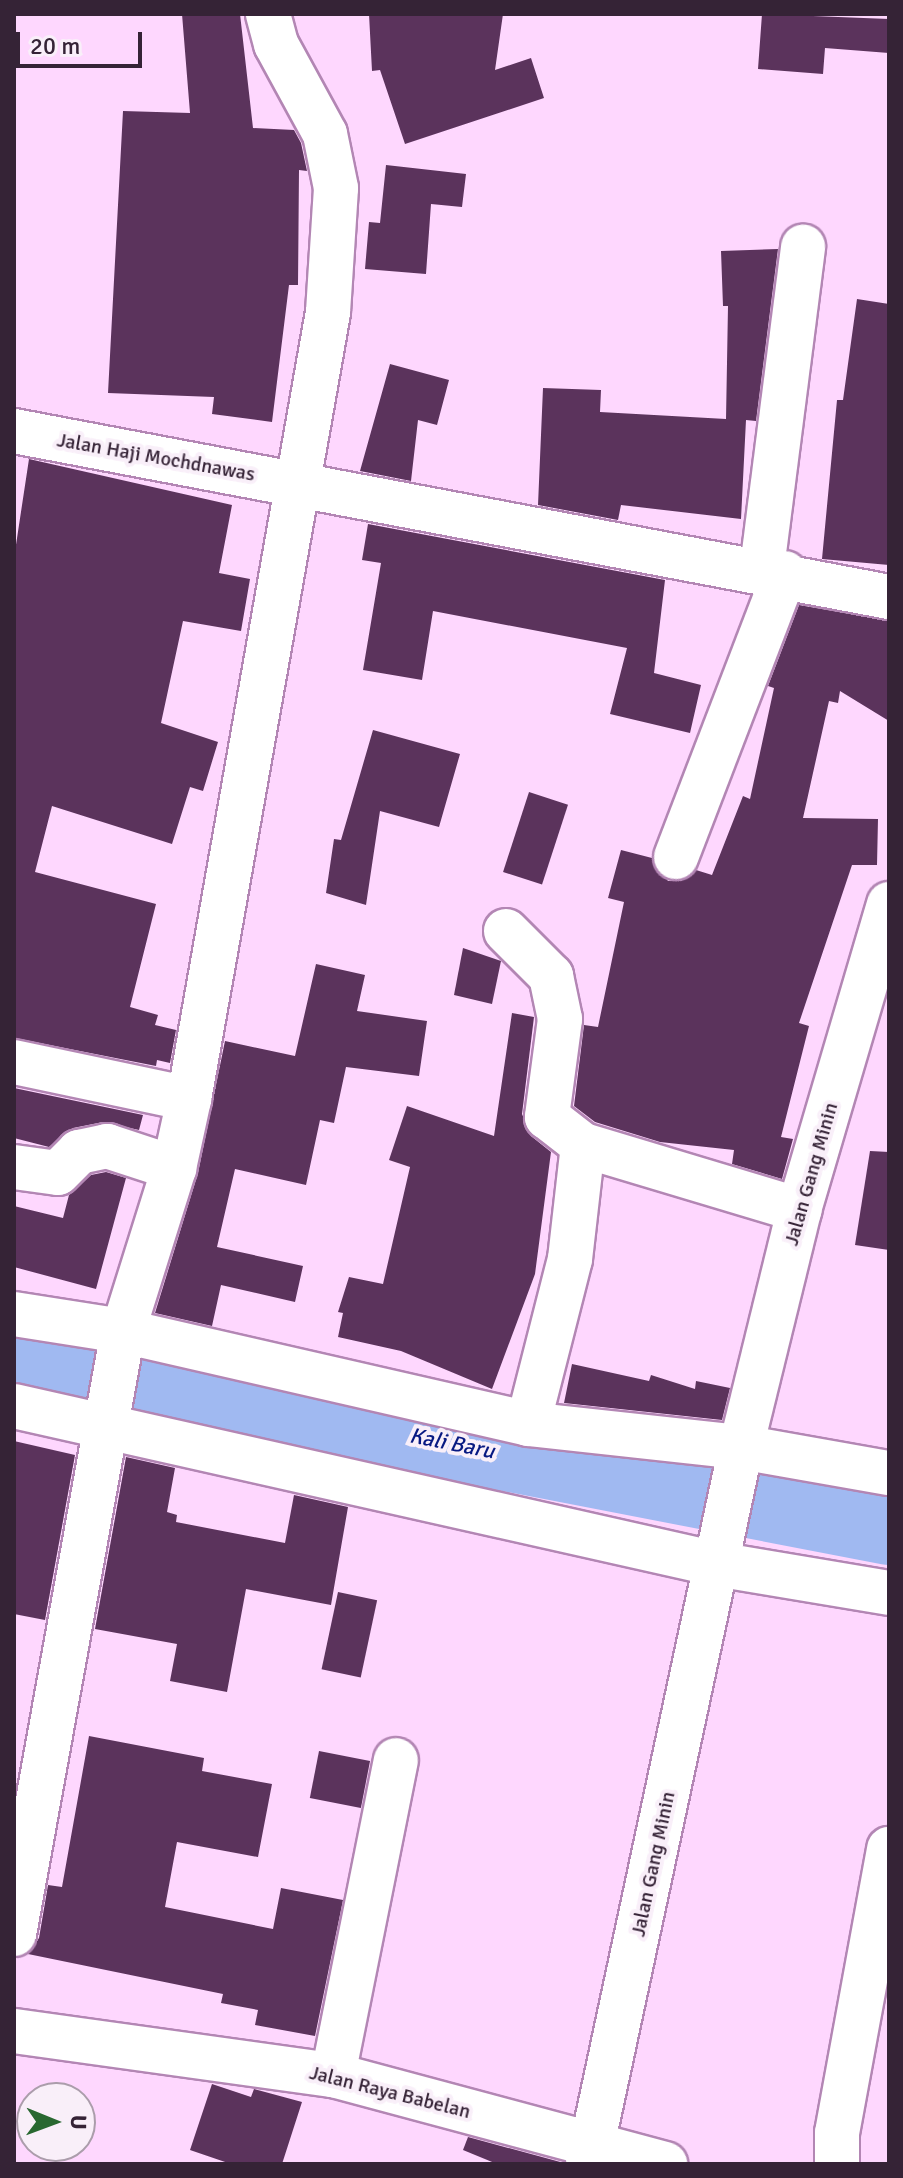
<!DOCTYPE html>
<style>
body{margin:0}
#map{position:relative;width:903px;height:2178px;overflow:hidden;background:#fed7fe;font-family:Signika,sans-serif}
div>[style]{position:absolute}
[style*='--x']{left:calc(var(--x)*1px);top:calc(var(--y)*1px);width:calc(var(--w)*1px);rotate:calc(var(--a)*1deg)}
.river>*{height:76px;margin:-38px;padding:0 38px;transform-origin:38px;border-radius:38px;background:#a0b9f1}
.building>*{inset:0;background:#5b335c;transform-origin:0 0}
.roads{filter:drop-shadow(2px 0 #b386b4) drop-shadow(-2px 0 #b386b4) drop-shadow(0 2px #b386b4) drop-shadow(0 -2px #b386b4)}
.street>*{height:44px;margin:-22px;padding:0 22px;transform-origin:22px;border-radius:22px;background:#fff}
.primary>*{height:44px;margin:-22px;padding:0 22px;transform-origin:22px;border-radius:22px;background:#fff}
span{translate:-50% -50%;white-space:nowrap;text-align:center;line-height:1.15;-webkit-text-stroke:8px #f9eff9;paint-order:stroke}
.street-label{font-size:20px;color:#352336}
.water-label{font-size:22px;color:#081982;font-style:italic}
.frame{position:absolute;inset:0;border:16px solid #352336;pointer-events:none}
.north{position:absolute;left:16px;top:2082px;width:80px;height:80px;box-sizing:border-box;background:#f9eff9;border:2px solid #ab9dab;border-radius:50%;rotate:91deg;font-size:22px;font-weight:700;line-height:32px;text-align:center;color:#352336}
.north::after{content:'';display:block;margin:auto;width:28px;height:36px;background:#296831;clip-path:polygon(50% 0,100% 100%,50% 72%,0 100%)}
.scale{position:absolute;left:16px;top:32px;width:126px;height:36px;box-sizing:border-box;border:4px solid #352336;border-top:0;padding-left:10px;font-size:24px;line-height:28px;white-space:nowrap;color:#352336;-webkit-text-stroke:6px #f9eff9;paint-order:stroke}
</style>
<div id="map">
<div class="river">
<div style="--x:14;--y:1358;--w:891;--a:10.93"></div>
</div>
<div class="building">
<div style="clip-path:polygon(182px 14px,240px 14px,253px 128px,294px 130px,301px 143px,307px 171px,299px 170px,298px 285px,289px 285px,272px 422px,212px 414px,214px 397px,108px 393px,123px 111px,190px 113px)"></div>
<div style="clip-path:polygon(369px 14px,503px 14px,495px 70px,531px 58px,544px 98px,405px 144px,380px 70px,372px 71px)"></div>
<div style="clip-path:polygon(762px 14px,889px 19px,889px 53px,825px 48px,823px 74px,758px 69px)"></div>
<div style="clip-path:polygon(386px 165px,466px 174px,462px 207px,431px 204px,426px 274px,365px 269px,369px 222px,380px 223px)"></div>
<div style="clip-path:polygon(778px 249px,756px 421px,746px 420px,741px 519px,621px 505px,618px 520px,538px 505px,543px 388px,601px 390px,600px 412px,726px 419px,728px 306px,723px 306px,721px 251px)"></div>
<div style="clip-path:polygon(857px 299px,889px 304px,889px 565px,822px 559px,837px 400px,843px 400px)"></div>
<div style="clip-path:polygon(390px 364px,449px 380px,437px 425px,418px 420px,411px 481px,360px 471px)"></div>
<div style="clip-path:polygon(29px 459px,232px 505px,219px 573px,250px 579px,241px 631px,183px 621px,161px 723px,218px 742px,203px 791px,190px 787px,172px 844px,52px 806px,35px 872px,156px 904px,130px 1007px,158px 1015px,155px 1025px,176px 1030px,170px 1063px,157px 1060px,156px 1066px,14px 1038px,14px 558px)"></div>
<div style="clip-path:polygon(368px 524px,665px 580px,654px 673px,701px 685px,690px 733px,610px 714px,627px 648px,433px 611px,422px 680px,363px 670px,381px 563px,362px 560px)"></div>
<div style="clip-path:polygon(799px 605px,889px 621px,889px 721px,840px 691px,838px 703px,829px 701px,803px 818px,878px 819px,877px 865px,852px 865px,799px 1023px,809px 1026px,781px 1137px,793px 1139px,782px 1179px,732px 1164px,734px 1150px,660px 1142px,595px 1122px,574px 1106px,584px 1025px,598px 1027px,624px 902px,608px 898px,621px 850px,652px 858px,668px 881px,681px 881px,696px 870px,712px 875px,743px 796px,750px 799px,774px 688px,768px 686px)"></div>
<div style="clip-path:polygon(373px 730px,460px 754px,439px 827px,380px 811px,366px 905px,326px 893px,334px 839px,341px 840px)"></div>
<div style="left:529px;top:792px;width:41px;height:84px;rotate:18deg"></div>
<div style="clip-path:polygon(463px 948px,501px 961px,492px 1004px,454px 995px)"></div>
<div style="clip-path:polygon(316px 964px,365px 975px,357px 1011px,427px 1021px,419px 1076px,346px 1067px,334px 1123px,320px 1120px,306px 1185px,235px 1169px,217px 1247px,303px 1266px,295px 1302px,221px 1285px,212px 1326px,155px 1313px,198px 1173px,225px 1041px,295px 1056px)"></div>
<div style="clip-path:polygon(512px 1013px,534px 1017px,522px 1114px,531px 1136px,551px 1152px,535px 1274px,492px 1389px,401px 1351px,338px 1337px,343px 1313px,338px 1312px,349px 1277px,383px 1284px,410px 1167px,389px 1160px,407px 1106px,494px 1136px)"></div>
<div style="clip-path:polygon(14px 1088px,143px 1115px,139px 1130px,103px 1122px,73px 1128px,49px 1147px,14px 1138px)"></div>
<div style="clip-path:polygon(870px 1151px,889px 1152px,889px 1250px,855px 1245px)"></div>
<div style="clip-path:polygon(106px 1172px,126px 1178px,96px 1289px,14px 1267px,14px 1206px,63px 1218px,69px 1195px,91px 1175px)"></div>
<div style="clip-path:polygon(572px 1364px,649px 1381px,651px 1375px,695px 1389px,696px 1381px,730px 1388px,722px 1420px,564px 1403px)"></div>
<div style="clip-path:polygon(14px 1441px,75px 1455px,45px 1620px,14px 1614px)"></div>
<div style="clip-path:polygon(126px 1457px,175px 1468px,167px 1512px,177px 1515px,176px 1522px,285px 1543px,294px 1495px,348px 1507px,331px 1605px,246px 1589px,227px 1692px,170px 1681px,177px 1644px,95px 1629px)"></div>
<div style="left:338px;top:1592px;width:40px;height:79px;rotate:12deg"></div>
<div style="clip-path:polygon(89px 1736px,204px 1758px,202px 1771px,272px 1784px,258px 1857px,177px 1842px,165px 1907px,273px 1929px,281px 1888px,343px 1900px,315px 2036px,255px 2025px,258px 2010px,221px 2003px,223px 1994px,28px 1954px,39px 1938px,48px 1885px,62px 1887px)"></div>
<div style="left:319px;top:1751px;width:52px;height:48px;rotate:11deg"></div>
<div style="clip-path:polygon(212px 2084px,251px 2097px,254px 2089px,302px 2102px,282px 2164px,231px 2164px,190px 2150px)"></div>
<div style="clip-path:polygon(468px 2137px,564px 2163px,564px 2164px,497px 2164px,463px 2150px)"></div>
</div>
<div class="roads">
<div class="street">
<div style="--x:14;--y:431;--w:891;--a:10.74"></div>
<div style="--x:762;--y:568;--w:324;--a:-82.7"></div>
<div style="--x:676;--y:857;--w:304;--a:-69"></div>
<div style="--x:506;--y:931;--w:64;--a:45"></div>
<div style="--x:551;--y:976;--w:44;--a:78.2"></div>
<div style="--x:560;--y:1019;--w:99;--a:97.6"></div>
<div style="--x:547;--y:1117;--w:46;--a:37.9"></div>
<div style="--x:583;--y:1145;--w:115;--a:96.5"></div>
<div style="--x:570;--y:1259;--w:170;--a:104.3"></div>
<div style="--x:14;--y:1062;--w:179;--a:11.9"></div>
<div style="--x:583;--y:1145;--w:226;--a:16.7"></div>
<div style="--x:14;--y:1167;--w:44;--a:7.8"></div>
<div style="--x:58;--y:1173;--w:30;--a:-45"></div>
<div style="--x:79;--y:1152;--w:29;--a:-12"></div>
<div style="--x:107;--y:1146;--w:71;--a:18.2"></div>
<div style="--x:14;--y:1314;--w:110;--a:8.9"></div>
<div style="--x:123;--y:1331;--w:416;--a:12.9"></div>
<div style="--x:528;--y:1424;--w:214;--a:6.2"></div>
<div style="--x:741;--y:1447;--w:150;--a:10"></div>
<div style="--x:14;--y:1406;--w:720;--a:12.68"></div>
<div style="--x:716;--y:1564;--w:175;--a:9.5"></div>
<div style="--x:14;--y:1934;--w:613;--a:-79.75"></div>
<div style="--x:123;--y:1331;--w:171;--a:-72.6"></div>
<div style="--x:174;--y:1168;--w:71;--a:-77.7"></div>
<div style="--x:189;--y:1099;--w:799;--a:-79.98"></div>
<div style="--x:328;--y:312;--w:124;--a:-86.3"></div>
<div style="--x:336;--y:188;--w:55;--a:-101.5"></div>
<div style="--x:325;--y:134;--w:102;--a:-118.6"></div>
<div style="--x:276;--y:44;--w:31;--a:-105"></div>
<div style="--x:333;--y:2075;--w:321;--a:-78.7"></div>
<div style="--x:588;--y:2164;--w:733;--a:-77.95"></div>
<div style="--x:741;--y:1447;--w:244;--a:-76.2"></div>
<div style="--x:799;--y:1210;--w:319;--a:-73.6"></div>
<div style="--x:837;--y:2164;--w:31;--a:-90"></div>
<div style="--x:837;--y:2133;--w:289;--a:-79.6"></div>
</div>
<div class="primary">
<div style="--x:14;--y:2031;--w:322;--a:7.9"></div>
<div style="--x:333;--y:2075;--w:344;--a:15"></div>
</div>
</div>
<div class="street-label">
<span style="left:156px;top:457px;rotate:10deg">Jalan Haji Mochdnawas</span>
<span style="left:811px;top:1174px;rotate:-74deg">Jalan Gang Minin</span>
<span style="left:653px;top:1864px;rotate:-78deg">Jalan Gang Minin</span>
<span style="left:390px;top:2092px;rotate:14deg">Jalan Raya Babelan</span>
</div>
<div class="water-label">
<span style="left:452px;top:1443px;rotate:11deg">Kali Baru</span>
</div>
<div class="frame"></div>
<div class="north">U</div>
<div class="scale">20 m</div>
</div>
